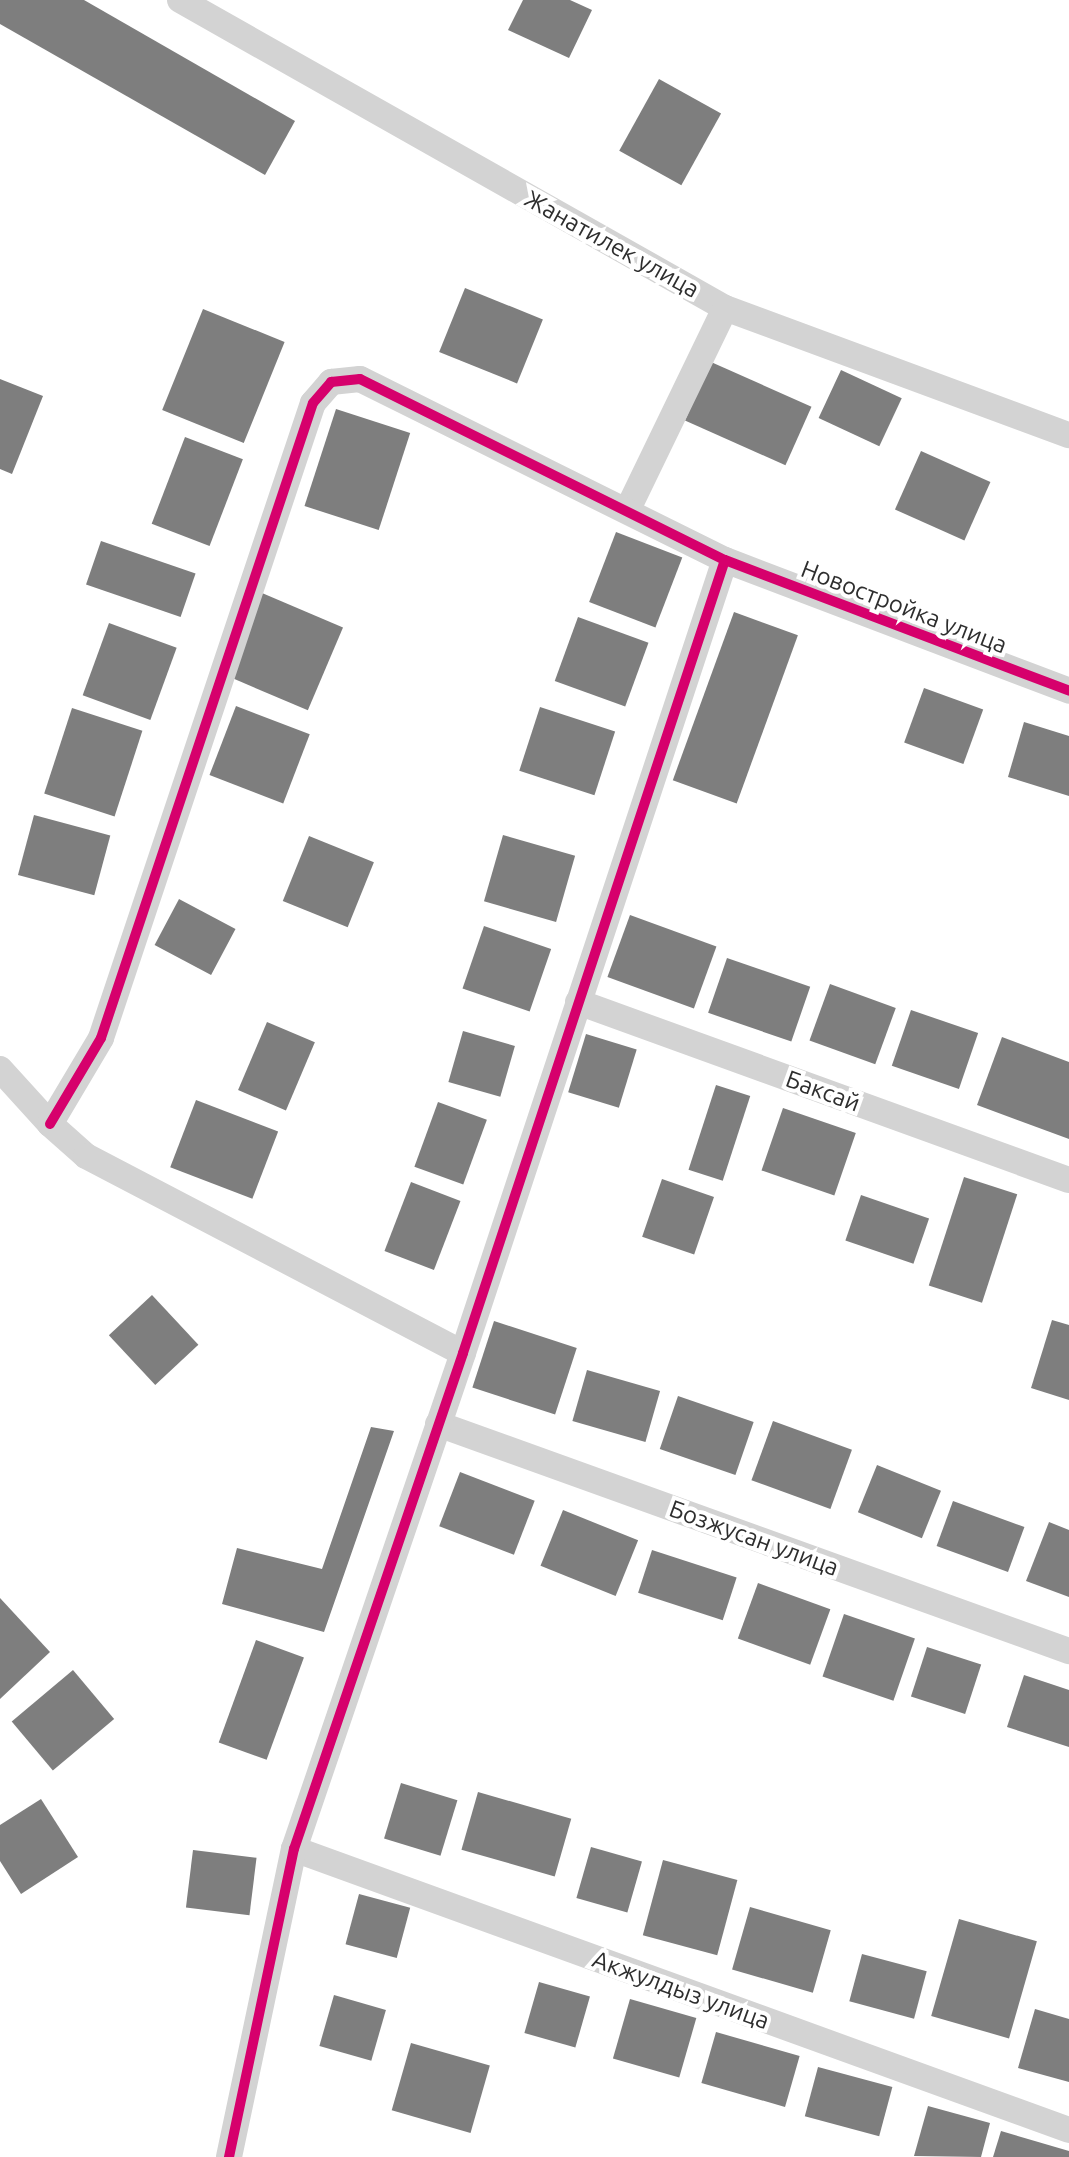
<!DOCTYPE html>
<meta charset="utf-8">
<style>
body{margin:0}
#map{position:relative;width:1069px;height:2157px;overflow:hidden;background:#fff;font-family:Ubuntu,sans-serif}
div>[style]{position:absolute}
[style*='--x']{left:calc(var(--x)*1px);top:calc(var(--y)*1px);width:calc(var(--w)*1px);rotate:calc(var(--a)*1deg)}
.building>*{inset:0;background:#7e7e7e;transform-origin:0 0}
.street>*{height:26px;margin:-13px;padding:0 13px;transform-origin:13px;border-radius:13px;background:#d3d3d3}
.cycleway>*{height:10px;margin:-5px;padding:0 5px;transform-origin:5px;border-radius:5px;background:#d6006c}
span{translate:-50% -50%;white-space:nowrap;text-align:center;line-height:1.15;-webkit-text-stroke:8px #fff;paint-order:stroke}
.street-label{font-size:24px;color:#2e2e2e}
</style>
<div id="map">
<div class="building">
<div style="clip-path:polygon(0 0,84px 0,295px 121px,265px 175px,0 24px)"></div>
<div style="clip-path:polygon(523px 0,570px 0,592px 10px,569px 58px,508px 30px)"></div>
<div style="left:659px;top:79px;width:71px;height:82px;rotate:29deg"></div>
<div style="left:465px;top:288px;width:84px;height:69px;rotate:22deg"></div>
<div style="left:203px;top:309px;width:88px;height:109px;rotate:22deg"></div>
<div style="left:711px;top:362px;width:110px;height:64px;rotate:24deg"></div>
<div style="left:841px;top:370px;width:67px;height:53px;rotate:25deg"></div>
<div style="clip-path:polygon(0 379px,43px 396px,12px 474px,0 469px)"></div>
<div style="left:336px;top:409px;width:78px;height:102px;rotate:18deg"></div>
<div style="left:185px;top:437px;width:62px;height:93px;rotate:21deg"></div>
<div style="left:921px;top:451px;width:76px;height:64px;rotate:24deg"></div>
<div style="left:616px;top:532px;width:71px;height:75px;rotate:21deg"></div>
<div style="left:101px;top:541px;width:100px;height:46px;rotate:19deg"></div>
<div style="left:262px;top:593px;width:88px;height:90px;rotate:23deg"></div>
<div style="left:734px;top:612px;width:68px;height:179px;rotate:20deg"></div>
<div style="left:578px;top:617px;width:75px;height:68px;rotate:20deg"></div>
<div style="left:109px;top:623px;width:72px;height:77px;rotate:20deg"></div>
<div style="left:924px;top:688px;width:63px;height:58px;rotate:20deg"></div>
<div style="left:236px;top:706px;width:79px;height:74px;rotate:21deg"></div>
<div style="left:540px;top:707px;width:79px;height:67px;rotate:18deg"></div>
<div style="left:72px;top:708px;width:74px;height:90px;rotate:18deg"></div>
<div style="clip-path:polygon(1024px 722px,1069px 736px,1069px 796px,1008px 777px)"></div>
<div style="left:34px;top:815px;width:79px;height:62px;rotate:15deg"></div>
<div style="left:503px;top:835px;width:75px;height:69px;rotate:16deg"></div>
<div style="left:309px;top:836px;width:70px;height:70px;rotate:22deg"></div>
<div style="left:179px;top:899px;width:64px;height:52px;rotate:28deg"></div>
<div style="left:630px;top:915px;width:92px;height:66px;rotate:20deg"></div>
<div style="left:484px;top:926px;width:71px;height:66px;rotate:19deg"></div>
<div style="left:727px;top:958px;width:88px;height:58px;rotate:19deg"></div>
<div style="left:830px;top:984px;width:70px;height:60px;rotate:20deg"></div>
<div style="left:911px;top:1010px;width:71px;height:59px;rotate:19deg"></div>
<div style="left:267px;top:1022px;width:52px;height:74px;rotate:23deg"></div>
<div style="left:463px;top:1031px;width:54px;height:53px;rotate:16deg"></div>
<div style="left:586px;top:1034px;width:53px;height:61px;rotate:17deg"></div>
<div style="clip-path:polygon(1002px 1037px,1069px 1062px,1069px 1139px,977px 1105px)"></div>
<div style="left:716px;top:1085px;width:36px;height:89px;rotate:18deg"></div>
<div style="left:196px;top:1100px;width:88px;height:72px;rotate:21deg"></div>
<div style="left:438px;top:1102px;width:52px;height:69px;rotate:20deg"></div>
<div style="left:783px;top:1108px;width:77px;height:66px;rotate:19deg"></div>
<div style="left:964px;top:1177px;width:56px;height:114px;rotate:18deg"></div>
<div style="left:662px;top:1179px;width:55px;height:61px;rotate:19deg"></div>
<div style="left:411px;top:1182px;width:53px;height:74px;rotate:21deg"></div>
<div style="left:861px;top:1195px;width:72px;height:48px;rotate:19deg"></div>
<div style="left:152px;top:1295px;width:68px;height:59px;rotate:47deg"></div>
<div style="clip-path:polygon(1052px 1320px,1069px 1325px,1069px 1400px,1031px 1388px)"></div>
<div style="left:494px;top:1321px;width:87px;height:70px;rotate:18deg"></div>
<div style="left:587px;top:1370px;width:76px;height:53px;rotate:16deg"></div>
<div style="left:678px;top:1396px;width:80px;height:56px;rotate:19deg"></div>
<div style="left:773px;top:1421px;width:84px;height:63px;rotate:20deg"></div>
<div style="clip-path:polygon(371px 1427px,394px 1431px,324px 1632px,222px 1604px,237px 1548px,322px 1569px)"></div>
<div style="left:877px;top:1465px;width:69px;height:51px;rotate:22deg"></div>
<div style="left:460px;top:1472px;width:80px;height:58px;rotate:21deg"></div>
<div style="left:953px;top:1501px;width:76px;height:48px;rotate:20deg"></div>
<div style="left:563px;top:1510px;width:81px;height:60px;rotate:22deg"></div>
<div style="clip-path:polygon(1049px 1522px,1069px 1530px,1069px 1597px,1026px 1581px)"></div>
<div style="left:652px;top:1550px;width:89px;height:45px;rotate:18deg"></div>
<div style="left:758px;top:1583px;width:77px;height:59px;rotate:20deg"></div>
<div style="clip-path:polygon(0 1598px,50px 1652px,0 1699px)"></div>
<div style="left:844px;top:1614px;width:75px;height:66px;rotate:19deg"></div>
<div style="left:256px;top:1640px;width:51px;height:109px;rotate:20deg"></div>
<div style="left:927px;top:1647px;width:57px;height:52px;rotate:18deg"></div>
<div style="left:73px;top:1670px;width:64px;height:80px;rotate:50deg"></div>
<div style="clip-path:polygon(1024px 1675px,1069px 1690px,1069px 1747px,1007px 1727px)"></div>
<div style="left:401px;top:1783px;width:59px;height:58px;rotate:17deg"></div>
<div style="left:478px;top:1792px;width:97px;height:60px;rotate:16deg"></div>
<div style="clip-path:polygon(41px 1799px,78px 1857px,21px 1894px,0 1861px,0 1825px)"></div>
<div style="left:591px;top:1847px;width:53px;height:53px;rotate:16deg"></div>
<div style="left:193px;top:1850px;width:64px;height:58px;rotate:7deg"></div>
<div style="left:663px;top:1860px;width:77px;height:78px;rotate:15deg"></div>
<div style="left:359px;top:1894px;width:53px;height:52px;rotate:15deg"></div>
<div style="left:750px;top:1907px;width:84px;height:65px;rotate:16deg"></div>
<div style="left:959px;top:1919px;width:81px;height:101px;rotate:16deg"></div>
<div style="left:862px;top:1954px;width:67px;height:49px;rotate:15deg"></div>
<div style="left:539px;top:1982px;width:53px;height:53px;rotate:16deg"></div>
<div style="left:334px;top:1995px;width:54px;height:53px;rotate:16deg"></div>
<div style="left:630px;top:1999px;width:69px;height:62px;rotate:16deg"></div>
<div style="clip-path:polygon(1035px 2009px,1069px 2019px,1069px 2082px,1018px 2068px)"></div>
<div style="left:716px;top:2032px;width:87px;height:53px;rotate:16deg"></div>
<div style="left:411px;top:2043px;width:82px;height:70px;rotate:16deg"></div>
<div style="left:818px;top:2067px;width:77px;height:51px;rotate:15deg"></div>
<div style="clip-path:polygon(928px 2106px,990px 2123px,981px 2157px,914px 2156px)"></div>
<div style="clip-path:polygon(1001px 2131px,1069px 2151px,1069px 2157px,993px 2157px)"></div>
</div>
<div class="street">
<div style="--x:180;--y:0;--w:626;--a:29.47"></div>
<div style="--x:725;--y:308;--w:367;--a:20.3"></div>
<div style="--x:628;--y:509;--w:223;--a:-64.2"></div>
<div style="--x:578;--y:1002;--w:522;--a:19.93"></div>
<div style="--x:0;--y:1069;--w:74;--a:47.7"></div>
<div style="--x:50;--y:1124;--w:48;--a:41.6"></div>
<div style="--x:86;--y:1156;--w:425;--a:27.6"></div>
<div style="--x:50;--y:1124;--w:100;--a:-59.3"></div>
<div style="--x:101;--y:1038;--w:669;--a:-71.54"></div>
<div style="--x:313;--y:403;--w:28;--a:-49"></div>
<div style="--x:331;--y:382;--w:29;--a:-6"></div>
<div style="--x:360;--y:379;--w:407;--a:26.4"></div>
<div style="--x:725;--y:560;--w:368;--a:20.8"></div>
<div style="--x:438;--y:1424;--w:671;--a:19.79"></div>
<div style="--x:294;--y:1849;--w:824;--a:19.93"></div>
<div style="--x:229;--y:2157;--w:315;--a:-78.1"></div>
<div style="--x:294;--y:1849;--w:524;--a:-71.18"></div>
<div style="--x:463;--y:1353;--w:835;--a:-71.72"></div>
</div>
<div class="cycleway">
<div style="--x:50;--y:1124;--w:100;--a:-59.3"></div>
<div style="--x:101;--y:1038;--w:669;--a:-71.54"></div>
<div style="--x:313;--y:403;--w:28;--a:-49"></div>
<div style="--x:331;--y:382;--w:29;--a:-6"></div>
<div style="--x:360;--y:379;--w:407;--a:26.4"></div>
<div style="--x:725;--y:560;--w:368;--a:20.8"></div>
<div style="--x:229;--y:2157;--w:315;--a:-78.1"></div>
<div style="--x:294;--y:1849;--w:524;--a:-71.18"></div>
<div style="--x:463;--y:1353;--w:835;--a:-71.72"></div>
</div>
<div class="street-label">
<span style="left:612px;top:244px;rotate:29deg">Жанатилек улица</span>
<span style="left:904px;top:607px;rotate:21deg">Новостройка улица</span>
<span style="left:823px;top:1091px;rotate:20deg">Баксай</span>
<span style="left:754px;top:1538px;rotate:20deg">Бозжусан улица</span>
<span style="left:681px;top:1990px;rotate:20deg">Акжулдыз улица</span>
</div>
</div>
